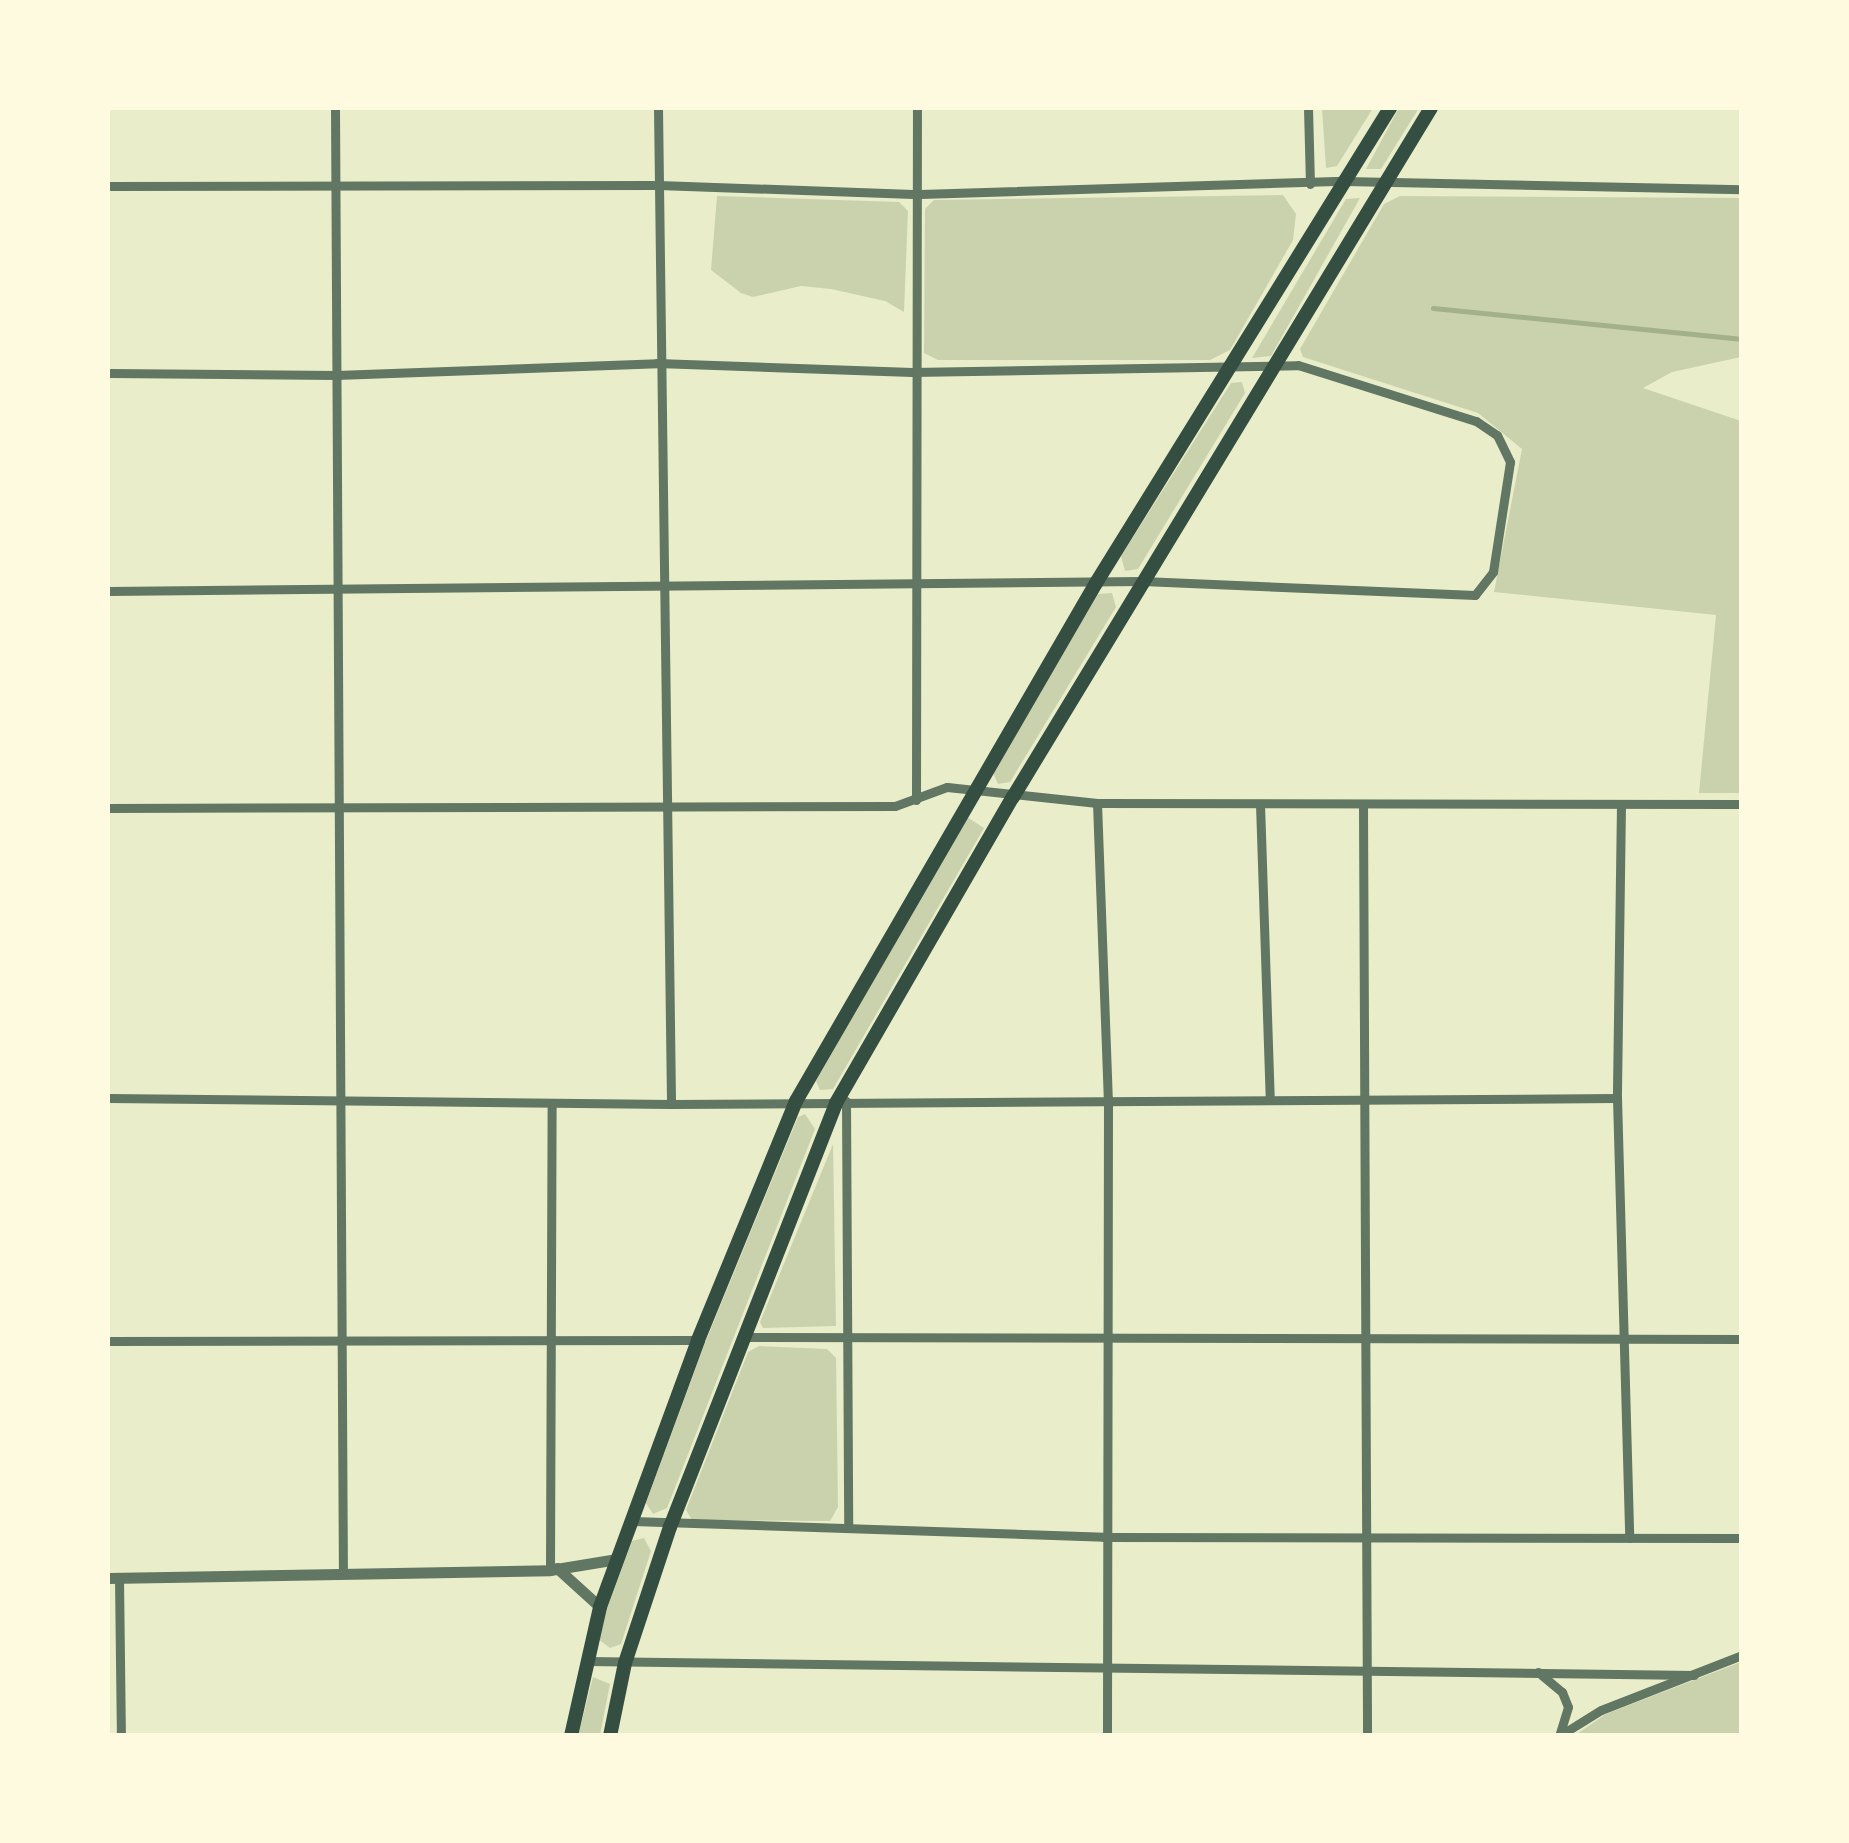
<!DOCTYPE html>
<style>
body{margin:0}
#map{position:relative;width:1849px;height:1843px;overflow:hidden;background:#e9edc9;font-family:"PT Sans",sans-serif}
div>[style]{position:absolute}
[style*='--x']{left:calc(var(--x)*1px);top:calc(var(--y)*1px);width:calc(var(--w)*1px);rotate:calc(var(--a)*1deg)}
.green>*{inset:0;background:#cad2ad}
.stream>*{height:5px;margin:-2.5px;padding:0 2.5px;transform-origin:2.5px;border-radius:2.5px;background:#a3b18a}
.minor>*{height:9px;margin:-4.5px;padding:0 4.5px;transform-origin:4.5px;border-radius:4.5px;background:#617663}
.tertiary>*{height:11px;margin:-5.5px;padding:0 5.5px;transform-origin:5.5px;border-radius:5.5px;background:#617663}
.secondary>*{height:14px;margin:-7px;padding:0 7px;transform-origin:7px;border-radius:7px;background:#344e41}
span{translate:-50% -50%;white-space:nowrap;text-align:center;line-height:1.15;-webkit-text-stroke:10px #fefae0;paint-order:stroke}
.frame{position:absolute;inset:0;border:110px solid #fefae0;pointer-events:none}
</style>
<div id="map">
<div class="green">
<div style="clip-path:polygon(1322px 108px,1373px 108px,1337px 166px,1326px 168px)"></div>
<div style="clip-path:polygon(1399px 108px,1419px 108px,1381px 169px,1366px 169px)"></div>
<div style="clip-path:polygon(1283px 195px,1296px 214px,1293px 240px,1230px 350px,1210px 360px,938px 360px,924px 353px,925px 209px,934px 200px)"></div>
<div style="clip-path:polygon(717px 196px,899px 202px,908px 211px,904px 312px,885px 301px,831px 289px,801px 286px,753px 297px,741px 293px,711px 270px)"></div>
<div style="clip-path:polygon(1400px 196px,1741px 198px,1741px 357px,1672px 372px,1643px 388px,1741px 421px,1741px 793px,1699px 793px,1716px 615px,1494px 592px,1522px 449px,1478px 413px,1303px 357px,1300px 349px,1384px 204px)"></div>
<div style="clip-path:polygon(1360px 198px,1271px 356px,1252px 358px,1346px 199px)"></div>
<div style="clip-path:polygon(1242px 382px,1245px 393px,1138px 569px,1125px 571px,1121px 556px,1231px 383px)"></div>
<div style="clip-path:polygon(1112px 593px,1116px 607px,1010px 782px,998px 784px,993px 773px,1098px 594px)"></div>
<div style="clip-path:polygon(967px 817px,984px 828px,833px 1089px,820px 1090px,816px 1081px)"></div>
<div style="clip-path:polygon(805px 1114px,815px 1129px,667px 1508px,653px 1514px,646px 1503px,705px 1343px,798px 1117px)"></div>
<div style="clip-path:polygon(833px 1144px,836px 1326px,763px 1328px,760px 1322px)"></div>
<div style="clip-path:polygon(759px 1346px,827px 1349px,836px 1358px,838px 1507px,830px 1521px,692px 1520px,686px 1510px,748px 1352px)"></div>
<div style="clip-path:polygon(644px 1538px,651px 1551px,621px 1644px,610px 1648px,598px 1639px,607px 1609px,632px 1541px)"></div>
<div style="clip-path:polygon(1741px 1662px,1741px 1735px,1574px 1736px,1606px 1714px)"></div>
<div style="clip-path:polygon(593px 1677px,610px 1684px,600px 1735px,578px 1736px)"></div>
</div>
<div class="stream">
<div style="--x:1433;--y:308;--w:311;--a:5.7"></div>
</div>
<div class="minor">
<div style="--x:335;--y:108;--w:1466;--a:89.69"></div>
<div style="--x:658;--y:108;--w:996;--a:89.25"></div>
<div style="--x:1308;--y:108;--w:76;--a:88.5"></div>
<div style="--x:108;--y:186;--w:550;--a:-0.1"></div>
<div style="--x:658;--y:185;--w:262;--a:2"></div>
<div style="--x:920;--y:194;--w:424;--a:-1.8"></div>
<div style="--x:1344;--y:181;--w:398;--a:1.2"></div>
<div style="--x:108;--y:373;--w:228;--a:0.5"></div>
<div style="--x:336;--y:375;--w:321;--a:-2.1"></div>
<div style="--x:657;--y:363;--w:255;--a:2"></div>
<div style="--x:912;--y:372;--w:386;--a:-1"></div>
<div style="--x:1298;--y:365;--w:187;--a:17.5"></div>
<div style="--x:1476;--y:421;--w:25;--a:34"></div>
<div style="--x:1497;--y:435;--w:30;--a:64"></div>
<div style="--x:1510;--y:462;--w:111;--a:98.8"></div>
<div style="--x:1493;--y:572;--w:29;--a:128"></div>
<div style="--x:1475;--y:595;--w:333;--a:-177.6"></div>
<div style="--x:1142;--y:581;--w:1034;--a:179.45"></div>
<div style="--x:916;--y:800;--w:692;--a:-89.92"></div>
<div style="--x:1097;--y:803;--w:295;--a:87.9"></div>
<div style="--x:1108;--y:1098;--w:638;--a:90.09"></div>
<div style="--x:1260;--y:804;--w:295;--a:88.1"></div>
<div style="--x:1621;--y:804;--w:294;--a:90.8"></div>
<div style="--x:1617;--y:1098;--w:440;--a:88.4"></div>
<div style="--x:1363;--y:806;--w:930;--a:89.75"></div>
<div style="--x:108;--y:808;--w:787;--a:-0.15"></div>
<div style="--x:895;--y:806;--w:55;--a:-20.1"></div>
<div style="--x:947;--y:787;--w:151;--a:6.1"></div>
<div style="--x:1097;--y:803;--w:645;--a:0.09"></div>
<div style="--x:108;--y:1098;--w:563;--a:0.61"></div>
<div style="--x:671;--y:1104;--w:946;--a:-0.36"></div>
<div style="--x:846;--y:1101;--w:427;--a:89.7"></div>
<div style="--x:745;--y:1337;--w:997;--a:0.11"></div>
<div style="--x:108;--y:1341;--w:590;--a:-0.1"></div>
<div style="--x:632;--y:1521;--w:472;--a:1.9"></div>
<div style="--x:1104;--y:1537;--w:638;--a:0.09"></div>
<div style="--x:550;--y:1570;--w:467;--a:-89.8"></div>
<div style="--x:119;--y:1578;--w:158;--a:89.3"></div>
<div style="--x:586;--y:1661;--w:1108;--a:0.72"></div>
<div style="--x:1538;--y:1672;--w:31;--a:40"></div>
<div style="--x:1562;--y:1692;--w:16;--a:68"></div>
<div style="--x:1568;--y:1707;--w:30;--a:107"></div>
<div style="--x:1559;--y:1736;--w:49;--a:-31.8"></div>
<div style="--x:1601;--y:1710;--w:151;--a:-21.3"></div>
</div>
<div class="tertiary">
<div style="--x:557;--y:1568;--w:58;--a:42.2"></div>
<div style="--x:108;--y:1578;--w:442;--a:-1"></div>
<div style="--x:550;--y:1570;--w:68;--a:-9.3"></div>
</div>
<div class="secondary">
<div style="--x:571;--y:1736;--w:132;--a:-77.3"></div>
<div style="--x:600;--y:1607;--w:284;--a:-69.8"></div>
<div style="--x:698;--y:1340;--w:258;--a:-67.7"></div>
<div style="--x:796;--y:1101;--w:599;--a:-59.92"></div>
<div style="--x:1096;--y:583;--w:559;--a:-58.24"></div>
<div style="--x:610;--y:1736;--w:75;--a:-78.4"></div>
<div style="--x:625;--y:1663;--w:143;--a:-71.7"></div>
<div style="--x:670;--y:1527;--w:455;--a:-68.6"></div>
<div style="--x:836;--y:1103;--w:354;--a:-60"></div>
<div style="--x:1013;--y:797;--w:806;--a:-58.76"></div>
</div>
<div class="frame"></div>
</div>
